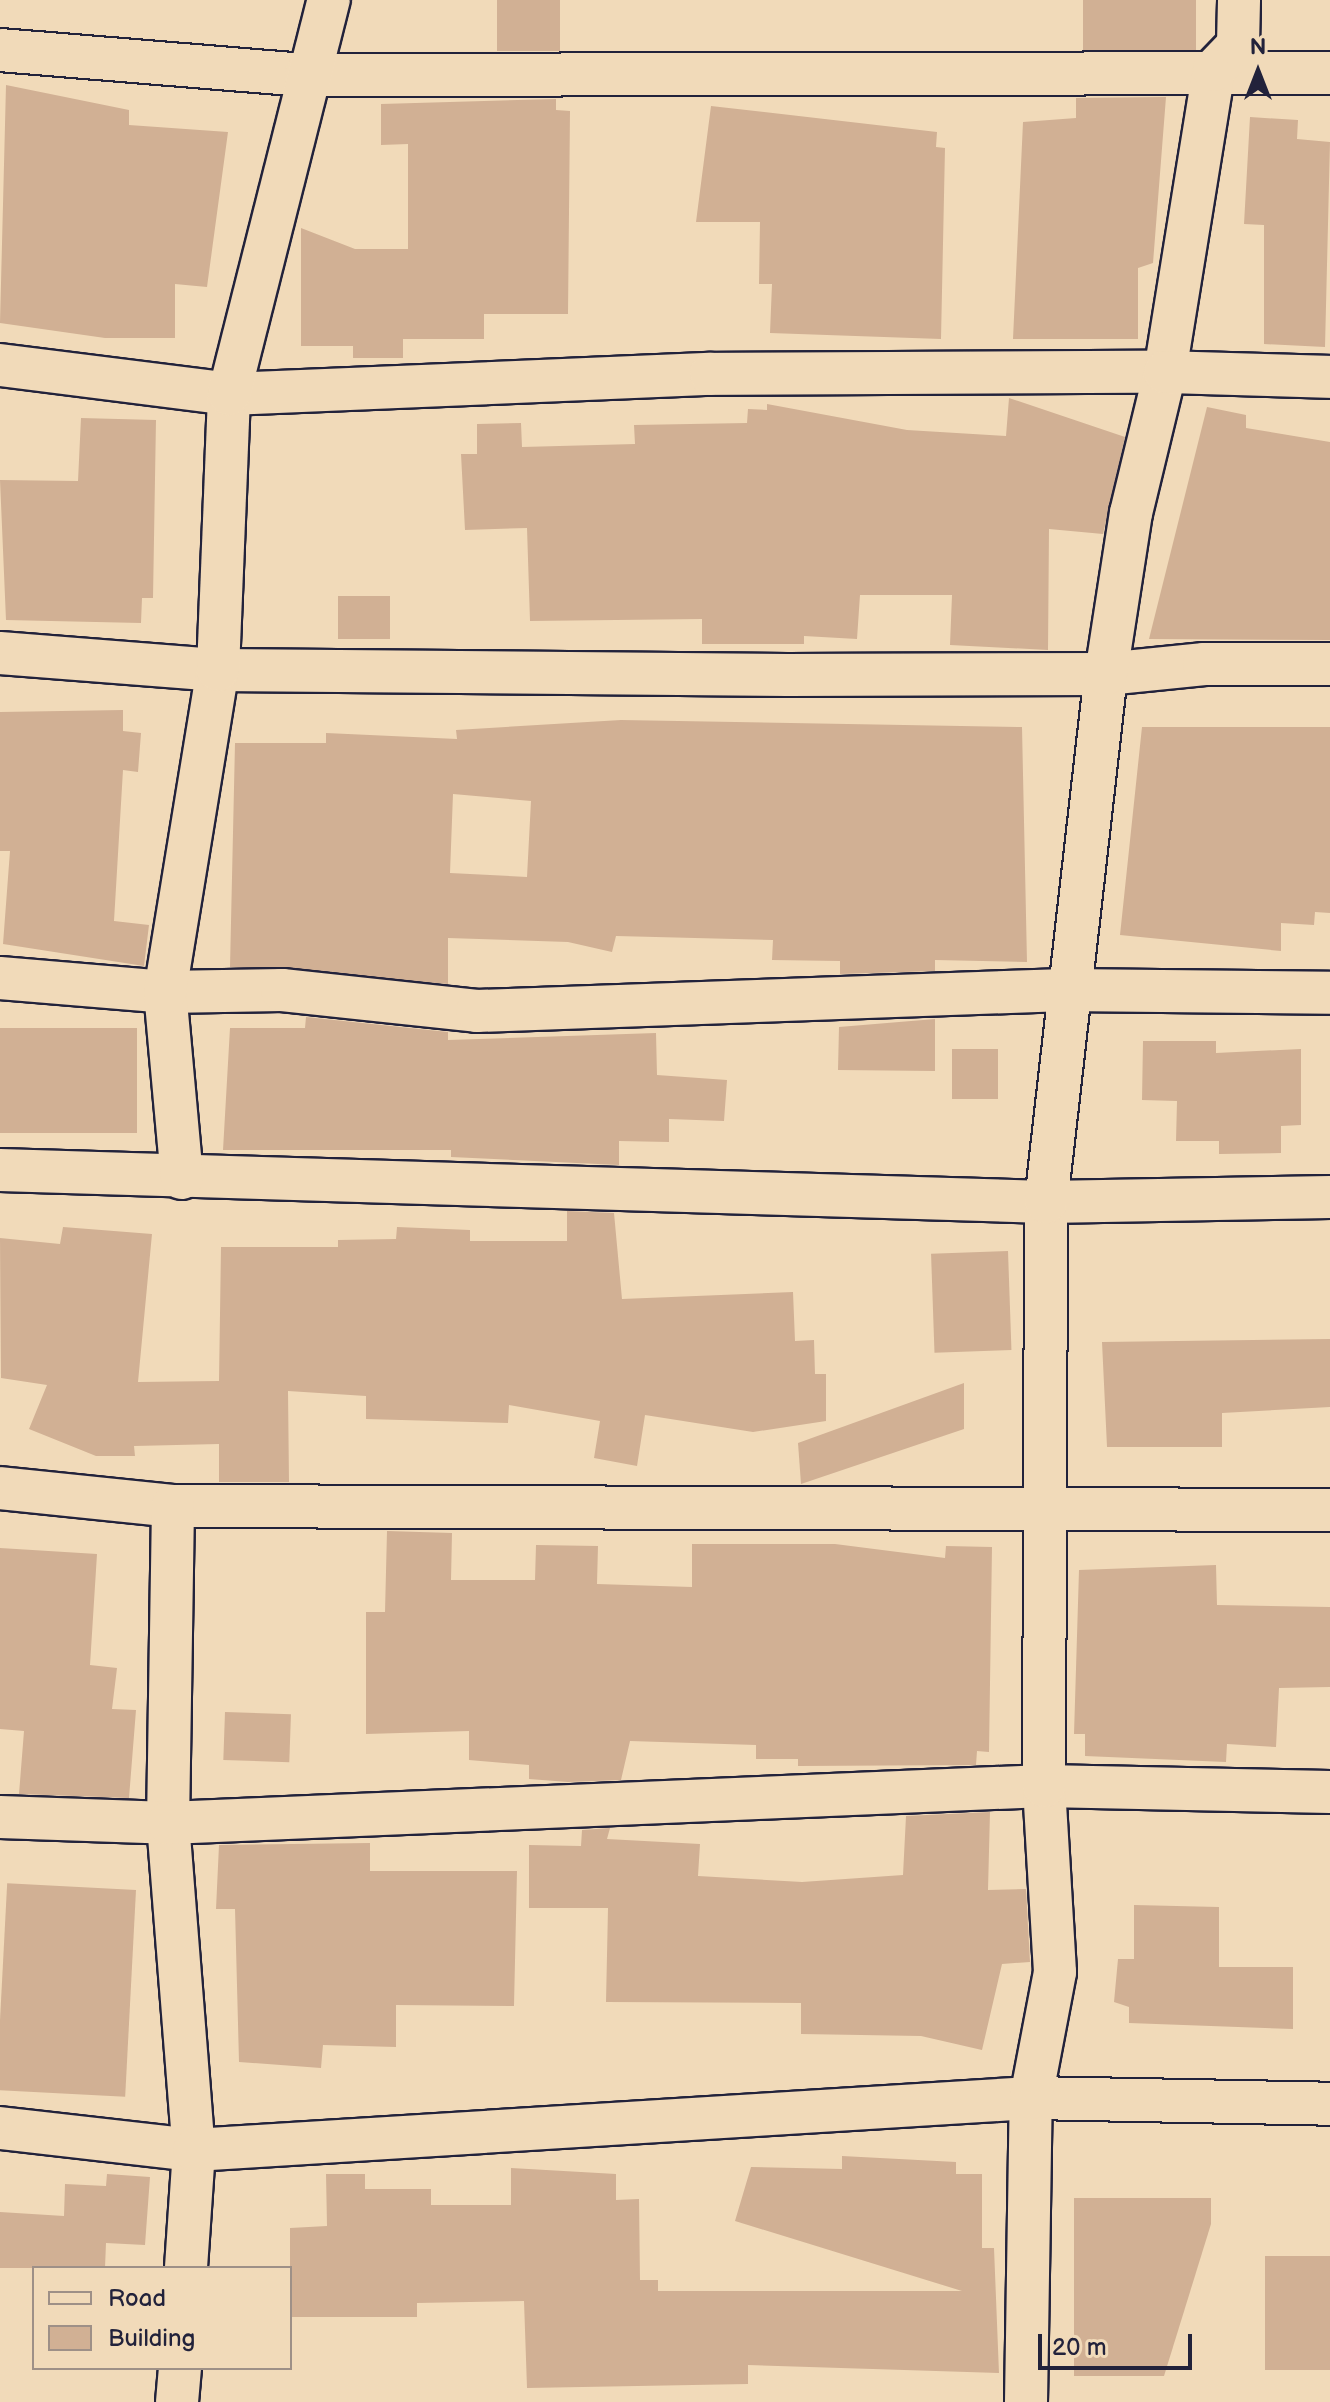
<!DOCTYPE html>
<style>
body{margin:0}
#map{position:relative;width:1330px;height:2402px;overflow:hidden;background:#f1dab9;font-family:"Balsamiq Sans",sans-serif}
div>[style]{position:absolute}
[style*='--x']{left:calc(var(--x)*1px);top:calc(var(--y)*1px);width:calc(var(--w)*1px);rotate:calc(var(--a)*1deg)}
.building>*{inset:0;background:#d1b094;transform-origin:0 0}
.roads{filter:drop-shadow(2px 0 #22223b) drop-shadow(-2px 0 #22223b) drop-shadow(0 2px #22223b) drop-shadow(0 -2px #22223b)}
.minor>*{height:42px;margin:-21px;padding:0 21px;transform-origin:21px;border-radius:21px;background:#f1dab9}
span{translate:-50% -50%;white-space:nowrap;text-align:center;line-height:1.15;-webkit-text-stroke:6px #f1dab9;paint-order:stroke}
.legend{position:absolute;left:32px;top:2266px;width:260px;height:104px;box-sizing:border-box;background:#f1dab9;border:2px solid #9e9087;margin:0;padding:10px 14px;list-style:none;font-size:24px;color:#22223b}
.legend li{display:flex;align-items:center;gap:16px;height:40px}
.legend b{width:40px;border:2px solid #9e9087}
.north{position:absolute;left:1218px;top:32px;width:80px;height:80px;-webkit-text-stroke:6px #f1dab9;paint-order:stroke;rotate:0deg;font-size:22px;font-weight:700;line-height:32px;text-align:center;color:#22223b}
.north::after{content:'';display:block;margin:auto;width:28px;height:36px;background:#22223b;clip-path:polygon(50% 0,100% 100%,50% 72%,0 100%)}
.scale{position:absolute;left:1038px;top:2334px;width:154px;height:36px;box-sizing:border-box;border:4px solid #22223b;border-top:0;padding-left:10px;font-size:24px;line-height:28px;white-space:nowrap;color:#22223b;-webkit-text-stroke:6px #f1dab9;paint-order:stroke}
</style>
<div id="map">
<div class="building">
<div style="left:497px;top:0;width:63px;height:51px"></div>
<div style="left:1083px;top:0;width:113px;height:50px"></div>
<div style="clip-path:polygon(6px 85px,129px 110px,129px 125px,228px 132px,207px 287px,175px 284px,175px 338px,105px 338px,0 323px)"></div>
<div style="clip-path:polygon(1166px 97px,1153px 263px,1138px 268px,1138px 339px,1013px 339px,1023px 122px,1076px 118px,1076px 98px)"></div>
<div style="clip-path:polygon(556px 99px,556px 110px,570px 111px,568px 314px,484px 314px,484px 339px,403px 339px,403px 358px,353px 358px,353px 346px,301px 346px,301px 228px,355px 249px,408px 249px,408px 144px,381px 145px,381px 104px)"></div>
<div style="clip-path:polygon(711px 106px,937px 132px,936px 147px,945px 148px,941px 339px,770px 333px,772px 284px,759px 284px,760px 222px,696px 222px)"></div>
<div style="clip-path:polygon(1250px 117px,1298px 120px,1297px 139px,1330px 142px,1325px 347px,1264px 344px,1264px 225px,1244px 224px)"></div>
<div style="clip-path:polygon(1009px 398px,1125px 437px,1103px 534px,1049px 529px,1048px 650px,950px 645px,952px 595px,860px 595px,857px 639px,804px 636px,804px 644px,702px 644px,702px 619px,530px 621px,527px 528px,465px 530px,461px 454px,477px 454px,477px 424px,521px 423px,522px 447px,635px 444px,634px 425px,747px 423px,748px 409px,767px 410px,767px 404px,907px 430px,1006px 436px)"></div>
<div style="clip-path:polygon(1207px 407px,1246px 415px,1246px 428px,1330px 442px,1330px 640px,1149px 639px)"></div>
<div style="clip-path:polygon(81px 418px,156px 420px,153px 598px,142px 598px,141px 623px,6px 620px,0 480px,78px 481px)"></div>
<div style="left:338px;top:596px;width:52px;height:43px"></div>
<div style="clip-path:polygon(123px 710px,123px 731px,141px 733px,138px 772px,123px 770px,114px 921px,149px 925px,144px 966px,3px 944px,10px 851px,0 851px,0 712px)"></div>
<div style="clip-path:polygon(evenodd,621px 720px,1022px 727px,1027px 962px,935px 960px,935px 971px,840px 974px,840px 961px,772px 960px,773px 940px,616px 936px,612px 952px,568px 942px,448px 938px,448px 984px,230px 967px,235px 743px,326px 743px,326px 733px,457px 739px,456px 730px,621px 720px,453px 794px,531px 801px,527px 877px,450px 873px,453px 794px)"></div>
<div style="clip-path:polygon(1142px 727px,1330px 727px,1330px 913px,1315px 912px,1314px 925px,1281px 923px,1281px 951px,1120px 935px)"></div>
<div style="clip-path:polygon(306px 1017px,448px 1032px,448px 1040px,656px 1033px,657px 1075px,727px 1080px,724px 1121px,669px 1119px,669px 1142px,619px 1141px,619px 1165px,451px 1157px,451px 1150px,223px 1150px,230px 1028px,305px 1028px)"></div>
<div style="clip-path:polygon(935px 1019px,935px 1071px,838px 1070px,839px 1027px)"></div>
<div style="left:0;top:1028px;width:137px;height:105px"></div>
<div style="clip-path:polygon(1143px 1041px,1216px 1041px,1216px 1053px,1301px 1049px,1301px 1125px,1281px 1126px,1281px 1153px,1219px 1154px,1219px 1141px,1176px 1141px,1177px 1101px,1142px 1100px)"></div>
<div style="left:952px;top:1049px;width:46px;height:50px"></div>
<div style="clip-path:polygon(567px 1211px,614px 1213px,622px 1299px,793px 1292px,795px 1341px,814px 1340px,815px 1374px,826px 1374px,826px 1421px,753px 1432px,645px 1415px,637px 1466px,594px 1458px,600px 1421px,509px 1405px,508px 1423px,366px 1419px,366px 1396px,288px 1391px,289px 1482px,219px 1482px,219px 1444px,134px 1446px,135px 1456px,96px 1456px,29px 1429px,47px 1385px,1px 1378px,0 1238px,60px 1244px,63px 1227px,152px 1234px,138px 1382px,219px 1381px,221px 1247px,338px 1247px,338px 1240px,396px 1239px,397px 1227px,470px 1230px,470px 1241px,567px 1241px)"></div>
<div style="left:1008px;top:1251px;width:99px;height:77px;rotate:88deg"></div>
<div style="clip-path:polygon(1330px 1339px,1330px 1407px,1222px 1413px,1222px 1447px,1107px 1447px,1102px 1342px)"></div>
<div style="clip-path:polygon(964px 1383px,964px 1429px,801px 1484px,798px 1443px)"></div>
<div style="clip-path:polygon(387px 1531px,452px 1533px,451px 1580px,535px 1580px,536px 1545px,598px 1546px,597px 1584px,692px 1587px,692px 1544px,835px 1544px,945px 1558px,946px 1546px,992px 1547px,989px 1752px,977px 1751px,976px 1765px,798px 1766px,798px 1759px,756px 1759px,756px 1745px,630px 1741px,621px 1780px,568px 1782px,529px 1779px,529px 1765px,469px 1760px,469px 1731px,366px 1734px,366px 1612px,385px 1612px)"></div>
<div style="clip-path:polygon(0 1548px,97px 1554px,90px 1665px,117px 1668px,112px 1709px,136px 1710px,129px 1798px,19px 1794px,24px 1731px,0 1729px)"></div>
<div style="clip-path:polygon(1216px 1565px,1217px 1605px,1330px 1607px,1330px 1687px,1279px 1688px,1276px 1747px,1227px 1744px,1226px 1762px,1085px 1756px,1085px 1734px,1074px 1734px,1079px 1570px)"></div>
<div style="left:225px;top:1712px;width:66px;height:48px;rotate:2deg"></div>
<div style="clip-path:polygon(990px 1812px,988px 1890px,1026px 1889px,1030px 1962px,1002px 1964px,982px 2050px,921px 2036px,801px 2034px,801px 2003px,606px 2002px,608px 1908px,529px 1908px,529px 1845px,581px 1846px,582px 1830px,610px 1828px,607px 1839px,700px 1844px,698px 1876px,802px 1882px,903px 1875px,906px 1816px)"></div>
<div style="clip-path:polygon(370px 1843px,370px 1871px,517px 1871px,514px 2006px,396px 2005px,396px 2047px,323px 2045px,321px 2068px,239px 2062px,235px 1909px,216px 1909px,219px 1845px)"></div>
<div style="left:136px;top:1890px;width:207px;height:129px;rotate:93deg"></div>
<div style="clip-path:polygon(1134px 1905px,1219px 1907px,1219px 1967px,1293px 1967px,1293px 2029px,1129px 2023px,1129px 2007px,1114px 2002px,1118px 1959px,1134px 1959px)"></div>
<div style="clip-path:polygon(842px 2156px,956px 2162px,956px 2174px,982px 2174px,982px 2248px,994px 2248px,999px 2373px,748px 2365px,748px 2384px,527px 2388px,524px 2301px,417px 2303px,417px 2317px,290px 2317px,290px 2228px,327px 2226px,326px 2174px,365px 2174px,365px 2189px,431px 2189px,431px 2205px,511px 2205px,511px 2168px,616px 2174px,616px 2200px,639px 2199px,640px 2280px,658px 2280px,658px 2291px,962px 2291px,735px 2221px,751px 2167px,842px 2169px)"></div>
<div style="clip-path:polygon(107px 2174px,150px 2177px,145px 2245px,106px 2243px,105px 2268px,0 2268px,0 2212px,64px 2216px,65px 2184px,106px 2186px)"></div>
<div style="clip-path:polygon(1074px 2198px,1211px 2198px,1211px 2224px,1164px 2376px,1074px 2376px)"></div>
<div style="left:1265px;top:2256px;width:65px;height:114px"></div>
</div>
<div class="roads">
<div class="minor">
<div style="--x:0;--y:50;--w:307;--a:4.7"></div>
<div style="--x:306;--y:75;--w:1024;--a:-0.11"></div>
<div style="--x:0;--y:365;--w:231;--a:7.2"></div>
<div style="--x:229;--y:394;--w:482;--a:-2.4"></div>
<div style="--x:711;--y:374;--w:454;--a:-0.3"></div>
<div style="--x:1165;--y:372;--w:306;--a:-80.8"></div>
<div style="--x:1214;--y:70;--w:35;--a:-46"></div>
<div style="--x:1238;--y:45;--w:45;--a:-88.7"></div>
<div style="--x:0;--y:653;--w:219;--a:4.5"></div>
<div style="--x:218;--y:670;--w:570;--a:0.5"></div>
<div style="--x:788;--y:675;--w:318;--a:-0.2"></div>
<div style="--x:1106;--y:674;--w:99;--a:-5.8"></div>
<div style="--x:1204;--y:664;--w:126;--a:0"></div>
<div style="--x:0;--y:978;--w:166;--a:4.8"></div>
<div style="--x:165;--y:992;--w:117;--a:-1"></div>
<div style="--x:282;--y:990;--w:196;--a:6.1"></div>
<div style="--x:477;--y:1011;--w:588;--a:-2.05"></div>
<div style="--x:1065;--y:990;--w:265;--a:0.6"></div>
<div style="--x:0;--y:1170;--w:1046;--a:1.75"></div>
<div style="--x:1046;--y:1202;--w:284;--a:-1"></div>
<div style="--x:182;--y:1178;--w:187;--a:-95.2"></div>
<div style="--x:165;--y:992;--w:326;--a:-80.7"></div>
<div style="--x:218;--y:670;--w:276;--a:-87.7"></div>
<div style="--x:229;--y:394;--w:406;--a:-75.8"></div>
<div style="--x:0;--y:1488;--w:174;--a:5.9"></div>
<div style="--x:173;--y:1506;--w:1157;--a:0.2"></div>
<div style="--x:173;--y:1506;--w:317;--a:90.9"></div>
<div style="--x:168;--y:1823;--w:328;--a:85.5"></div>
<div style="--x:194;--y:2150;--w:118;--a:93.9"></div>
<div style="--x:0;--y:1817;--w:168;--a:2"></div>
<div style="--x:168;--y:1823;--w:877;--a:-2.42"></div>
<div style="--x:1044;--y:1786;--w:286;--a:1.2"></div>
<div style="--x:0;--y:2128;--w:195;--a:6.5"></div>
<div style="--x:194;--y:2150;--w:839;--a:-3.56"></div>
<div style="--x:1031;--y:2098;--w:299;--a:1.1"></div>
<div style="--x:177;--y:2402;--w:34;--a:-85"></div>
<div style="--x:1026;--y:2402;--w:304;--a:-89.1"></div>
<div style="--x:1031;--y:2098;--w:128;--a:-79.2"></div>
<div style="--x:1055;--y:1972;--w:186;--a:-93.4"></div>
<div style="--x:1044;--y:1786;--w:584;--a:-89.8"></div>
<div style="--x:1046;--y:1202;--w:531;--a:-83.52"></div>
<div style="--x:1106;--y:674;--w:163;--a:-81.2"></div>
<div style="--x:1131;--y:513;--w:145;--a:-76.4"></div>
<div style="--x:1165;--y:372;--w:165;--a:1.7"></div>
</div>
</div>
<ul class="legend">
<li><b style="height:10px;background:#f1dab9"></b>Road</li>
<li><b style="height:22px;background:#d1b094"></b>Building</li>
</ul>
<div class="north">N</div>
<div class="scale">20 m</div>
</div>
